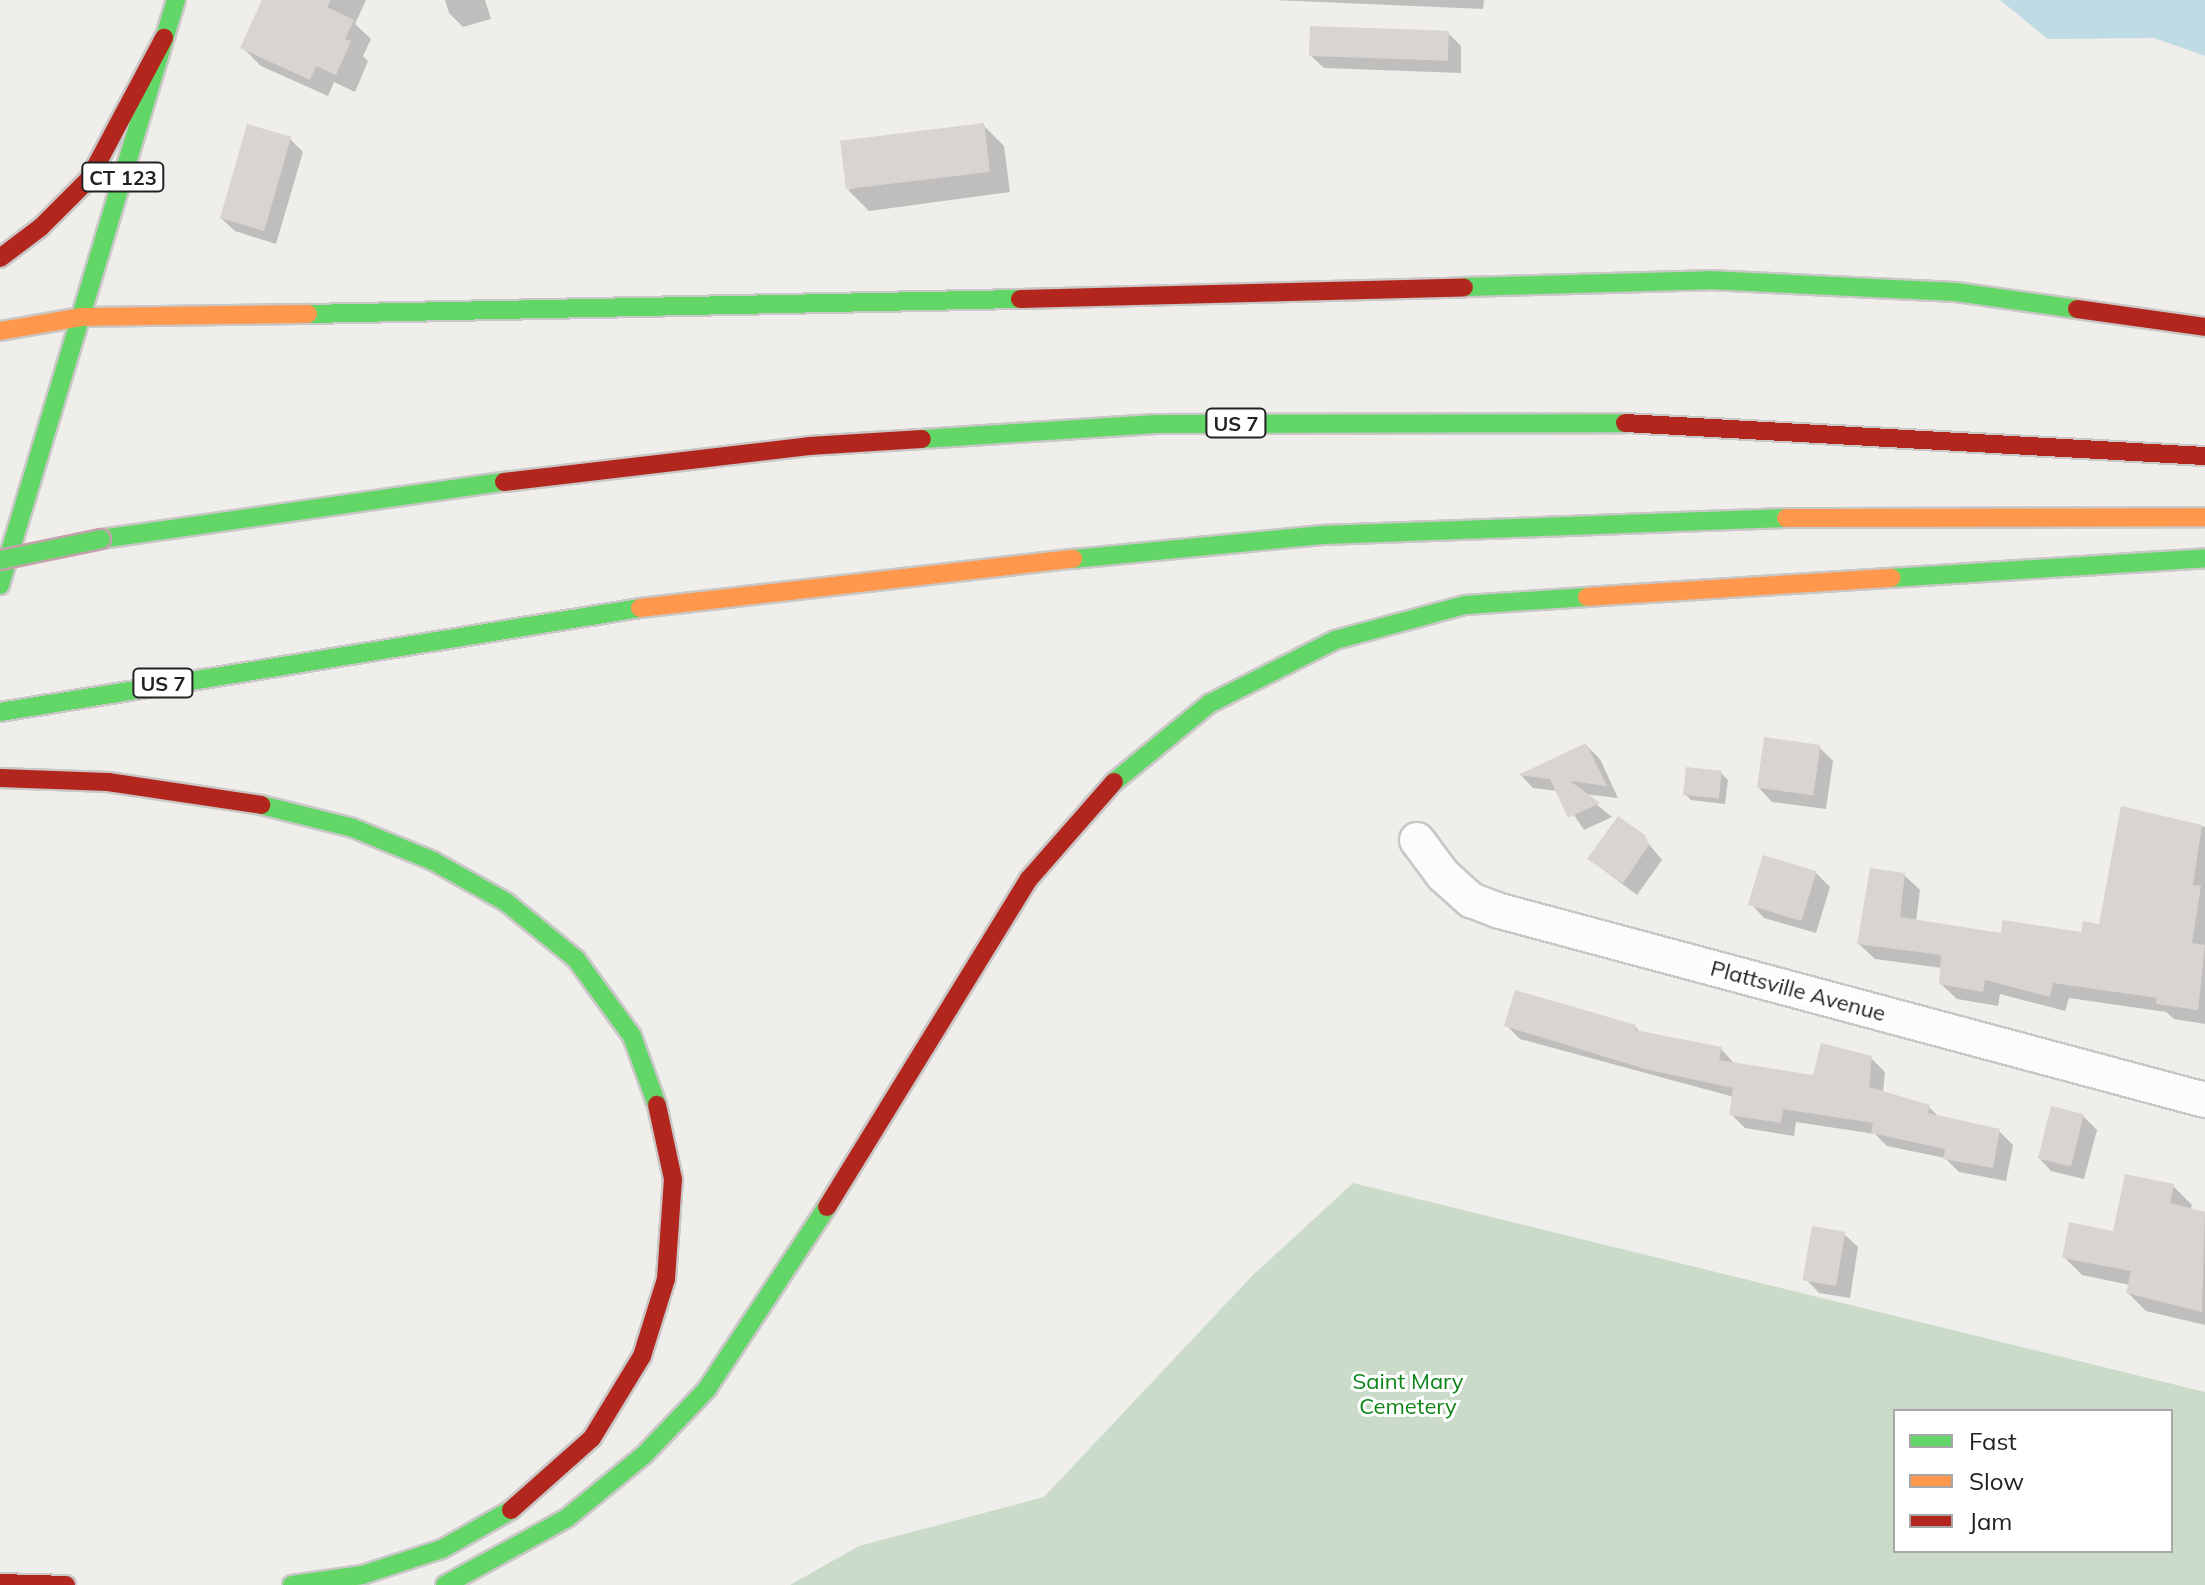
<!DOCTYPE html>
<style>
body{margin:0}
#map{position:relative;width:2205px;height:1585px;overflow:hidden;background:#f0eeeb;font-family:Mulish,sans-serif}
div>[style]{position:absolute}
[style*='--x']{left:calc(var(--x)*1px);top:calc(var(--y)*1px);width:calc(var(--w)*1px);rotate:calc(var(--a)*1deg)}
.cemetery>*{inset:0;background:#cadbca}
.water>*{inset:0;background:#bfdbe3}
.shadow>*{inset:0;background:#0003}
.building>*{inset:0;background:#d7d4d2;transform-origin:0 0}
.roads{filter:drop-shadow(2px 0 #c9c8c7) drop-shadow(-2px 0 #c9c8c7) drop-shadow(0 2px #c9c8c7) drop-shadow(0 -2px #c9c8c7)}
.street>*{height:34px;margin:-17px;padding:0 17px;transform-origin:17px;border-radius:17px;background:#fdfcfc}
.fast>*{height:18px;margin:-9px;padding:0 9px;transform-origin:9px;border-radius:9px;background:#63d668}
.slow>*{height:18px;margin:-9px;padding:0 9px;transform-origin:9px;border-radius:9px;background:#ff974d}
.jam>*{height:18px;margin:-9px;padding:0 9px;transform-origin:9px;border-radius:9px;background:#b3261e}
.bridges{filter:drop-shadow(2px 0 #c5a2ac) drop-shadow(-2px 0 #c5a2ac) drop-shadow(0 2px #c5a2ac) drop-shadow(0 -2px #c5a2ac)}
.fast-bridge>*{height:18px;margin:-9px;padding:0 9px;transform-origin:9px;border-radius:9px;background:#63d668}
span{translate:-50% -50%;white-space:nowrap;text-align:center;line-height:1.15;-webkit-text-stroke:6px #fff;paint-order:stroke}
.shield-label span{padding:2px 6px;background:#fff;border:2px solid;border-radius:6px;-webkit-text-stroke-width:0}
.shield-label{font-size:20px;color:#222;font-weight:700}
.street-label{font-size:22px;color:#222}
.park-label{font-size:22px;color:#0c8416}
.legend{position:absolute;left:1893px;top:1409px;width:280px;height:144px;box-sizing:border-box;background:#fff;border:2px solid #a7a7a7;margin:0;padding:10px 14px;list-style:none;font-size:24px;color:#222}
.legend li{display:flex;align-items:center;gap:16px;height:40px}
.legend b{width:40px;border:2px solid #a7a7a7}
</style>
<div id="map">
<div class="cemetery">
<div style="clip-path:polygon(evenodd,1353px 1183px,2205px 1392px,2205px 1585px,790px 1585px,859px 1546px,1044px 1497px,1252px 1276px,1353px 1183px,1895px 1411px,2171px 1411px,2171px 1551px,1895px 1551px,1895px 1411px)"></div>
</div>
<div class="water">
<div style="clip-path:polygon(2000px 0,2205px 0,2205px 56px,2154px 38px,2048px 39px)"></div>
</div>
<div class="shadow">
<div style="clip-path:polygon(265px 0,366px 0,355px 24px,371px 39px,363px 56px,368px 61px,355px 92px,334px 82px,328px 96px,261px 66px,243px 48px)"></div>
<div style="clip-path:polygon(445px 0,485px 0,491px 19px,463px 27px,449px 13px)"></div>
<div style="clip-path:polygon(1274px 0,1484px 0,1483px 9px)"></div>
<div style="clip-path:polygon(1448px 33px,1461px 46px,1461px 73px,1324px 68px,1310px 55px)"></div>
<div style="clip-path:polygon(983px 125px,1004px 146px,1010px 192px,869px 211px,848px 190px)"></div>
<div style="clip-path:polygon(290px 139px,303px 152px,276px 244px,235px 231px,221px 218px)"></div>
<div style="clip-path:polygon(1586px 745px,1600px 759px,1618px 798px,1584px 794px,1612px 817px,1584px 830px,1558px 791px,1533px 788px,1521px 775px)"></div>
<div style="clip-path:polygon(1819px 747px,1833px 761px,1826px 809px,1772px 802px,1759px 788px)"></div>
<div style="clip-path:polygon(1721px 773px,1728px 780px,1725px 804px,1691px 800px,1685px 794px)"></div>
<div style="clip-path:polygon(2123px 809px,2205px 827px,2205px 1024px,2174px 1019px,2166px 1012px,2069px 998px,2065px 1011px,2000px 994px,1998px 1006px,1957px 999px,1941px 984px,1942px 968px,1875px 959px,1859px 944px,1904px 875px,1920px 890px,1916px 922px,2002px 935px,2083px 934px,2101px 926px)"></div>
<div style="clip-path:polygon(1643px 837px,1662px 860px,1637px 895px,1589px 859px)"></div>
<div style="clip-path:polygon(1816px 873px,1830px 887px,1816px 933px,1764px 918px,1751px 904px)"></div>
<div style="clip-path:polygon(1507px 1026px,1635px 1027px,1641px 1033px,1721px 1049px,1734px 1063px,1815px 1077px,1871px 1058px,1885px 1072px,1883px 1093px,1929px 1107px,1939px 1117px,1999px 1131px,2013px 1145px,2006px 1181px,1959px 1172px,1945px 1158px,1887px 1146px,1875px 1134px,1796px 1122px,1794px 1136px,1745px 1128px,1731px 1114px,1734px 1097px,1520px 1039px)"></div>
<div style="clip-path:polygon(2083px 1116px,2097px 1130px,2084px 1179px,2051px 1171px,2038px 1157px)"></div>
<div style="clip-path:polygon(2173px 1186px,2192px 1205px,2190px 1210px,2205px 1214px,2205px 1325px,2146px 1311px,2128px 1293px,2130px 1285px,2082px 1275px,2064px 1257px,2114px 1233px)"></div>
<div style="clip-path:polygon(1844px 1234px,1858px 1247px,1850px 1298px,1819px 1293px,1806px 1279px)"></div>
</div>
<div class="building">
<div style="clip-path:polygon(262px 0,331px 0,327px 7px,354px 20px,345px 39px,351px 41px,336px 75px,316px 66px,310px 80px,240px 48px)"></div>
<div style="left:1310px;top:26px;width:139px;height:30px;rotate:2deg"></div>
<div style="left:984px;top:123px;width:49px;height:145px;rotate:83deg"></div>
<div style="left:247px;top:124px;width:46px;height:98px;rotate:16deg"></div>
<div style="left:1764px;top:737px;width:57px;height:51px;rotate:8deg"></div>
<div style="clip-path:polygon(1586px 743px,1607px 786px,1570px 781px,1600px 803px,1568px 818px,1550px 779px,1518px 775px)"></div>
<div style="left:1686px;top:767px;width:36px;height:28px;rotate:6deg"></div>
<div style="clip-path:polygon(2121px 806px,2202px 825px,2193px 885px,2201px 886px,2192px 943px,2205px 945px,2198px 1010px,2156px 1004px,2157px 998px,2053px 983px,2050px 997px,1985px 980px,1983px 992px,1939px 984px,1941px 955px,1857px 944px,1870px 868px,1905px 873px,1900px 917px,2001px 933px,2002px 920px,2081px 932px,2083px 921px,2099px 924px)"></div>
<div style="clip-path:polygon(1618px 816px,1645px 835px,1649px 845px,1623px 883px,1587px 859px)"></div>
<div style="left:1763px;top:855px;width:56px;height:52px;rotate:17deg"></div>
<div style="clip-path:polygon(1515px 990px,1636px 1025px,1635px 1030px,1722px 1047px,1719px 1060px,1813px 1075px,1821px 1043px,1872px 1056px,1869px 1087px,1930px 1105px,1928px 1113px,2000px 1129px,1993px 1168px,1943px 1159px,1945px 1149px,1871px 1133px,1873px 1123px,1783px 1109px,1781px 1123px,1729px 1115px,1733px 1088px,1645px 1069px,1504px 1026px)"></div>
<div style="left:2051px;top:1106px;width:34px;height:54px;rotate:14deg"></div>
<div style="clip-path:polygon(2125px 1174px,2174px 1184px,2170px 1203px,2205px 1212px,2202px 1312px,2126px 1293px,2131px 1271px,2062px 1258px,2069px 1222px,2113px 1231px)"></div>
<div style="left:1812px;top:1226px;width:34px;height:55px;rotate:10deg"></div>
</div>
<div class="roads">
<div class="street">
<div style="--x:1417;--y:840;--w:44;--a:53.4"></div>
<div style="--x:1443;--y:875;--w:38;--a:42"></div>
<div style="--x:1471;--y:900;--w:31;--a:21"></div>
<div style="--x:1500;--y:911;--w:730;--a:15.01"></div>
</div>
<div class="fast">
<div style="--x:1464;--y:287;--w:245;--a:-1.6"></div>
<div style="--x:1709;--y:280;--w:247;--a:2.8"></div>
<div style="--x:1956;--y:292;--w:122;--a:8"></div>
<div style="--x:308;--y:314;--w:712;--a:-1.21"></div>
<div style="--x:922;--y:439;--w:234;--a:-3.7"></div>
<div style="--x:1156;--y:424;--w:469;--a:-0.1"></div>
<div style="--x:101;--y:539;--w:407;--a:-8.1"></div>
<div style="--x:1073;--y:559;--w:252;--a:-5.5"></div>
<div style="--x:1324;--y:535;--w:462;--a:-2.1"></div>
<div style="--x:1891;--y:578;--w:315;--a:-3.6"></div>
<div style="--x:0;--y:585;--w:611;--a:-73.26"></div>
<div style="--x:0;--y:712;--w:648;--a:-9.23"></div>
<div style="--x:1114;--y:782;--w:123;--a:-39.4"></div>
<div style="--x:1209;--y:704;--w:141;--a:-26.9"></div>
<div style="--x:1335;--y:640;--w:135;--a:-15.1"></div>
<div style="--x:1465;--y:605;--w:122;--a:-3.8"></div>
<div style="--x:261;--y:805;--w:95;--a:14"></div>
<div style="--x:353;--y:828;--w:87;--a:22.4"></div>
<div style="--x:433;--y:861;--w:84;--a:29.3"></div>
<div style="--x:506;--y:902;--w:90;--a:39.2"></div>
<div style="--x:576;--y:959;--w:95;--a:54"></div>
<div style="--x:632;--y:1036;--w:73;--a:70.1"></div>
<div style="--x:292;--y:1585;--w:71;--a:-8.1"></div>
<div style="--x:362;--y:1575;--w:84;--a:-18"></div>
<div style="--x:442;--y:1549;--w:79;--a:-29.5"></div>
<div style="--x:445;--y:1585;--w:139;--a:-28.8"></div>
<div style="--x:567;--y:1518;--w:99;--a:-39.3"></div>
<div style="--x:644;--y:1455;--w:91;--a:-46.3"></div>
<div style="--x:707;--y:1389;--w:218;--a:-56.6"></div>
</div>
<div class="slow">
<div style="--x:0;--y:331;--w:82;--a:-9.8"></div>
<div style="--x:81;--y:317;--w:227;--a:-0.8"></div>
<div style="--x:1786;--y:518;--w:419;--a:-0.1"></div>
<div style="--x:1587;--y:597;--w:305;--a:-3.6"></div>
<div style="--x:640;--y:608;--w:436;--a:-6.5"></div>
</div>
<div class="jam">
<div style="--x:0;--y:258;--w:51;--a:-37.1"></div>
<div style="--x:41;--y:227;--w:68;--a:-45"></div>
<div style="--x:89;--y:179;--w:160;--a:-62"></div>
<div style="--x:1020;--y:299;--w:444;--a:-1.5"></div>
<div style="--x:2077;--y:309;--w:129;--a:8"></div>
<div style="--x:1625;--y:423;--w:581;--a:3.26"></div>
<div style="--x:504;--y:482;--w:307;--a:-6.7"></div>
<div style="--x:809;--y:446;--w:113;--a:-3.5"></div>
<div style="--x:0;--y:778;--w:108;--a:2.1"></div>
<div style="--x:108;--y:782;--w:155;--a:8.5"></div>
<div style="--x:827;--y:1207;--w:385;--a:-58.4"></div>
<div style="--x:1029;--y:879;--w:129;--a:-48.8"></div>
<div style="--x:511;--y:1510;--w:108;--a:-41.6"></div>
<div style="--x:592;--y:1438;--w:96;--a:-58.6"></div>
<div style="--x:642;--y:1356;--w:81;--a:-72.7"></div>
<div style="--x:666;--y:1279;--w:100;--a:-86"></div>
<div style="--x:673;--y:1179;--w:76;--a:-102.2"></div>
<div style="--x:0;--y:1583;--w:66;--a:1.7"></div>
</div>
</div>
<div class="bridges">
<div class="fast-bridge">
<div style="--x:0;--y:560;--w:103;--a:-11.7"></div>
</div>
</div>
<div class="shield-label">
<span style="left:123px;top:177px">CT 123</span>
<span style="left:1236px;top:423px">US 7</span>
<span style="left:163px;top:683px">US 7</span>
</div>
<div class="street-label">
<span style="left:1798px;top:991px;rotate:15deg">Plattsville Avenue</span>
</div>
<div class="park-label">
<span style="left:1408px;top:1394px">Saint Mary<br>Cemetery</span>
</div>
<ul class="legend">
<li><b style="height:10px;background:#63d668"></b>Fast</li>
<li><b style="height:10px;background:#ff974d"></b>Slow</li>
<li><b style="height:10px;background:#b3261e"></b>Jam</li>
</ul>
</div>
